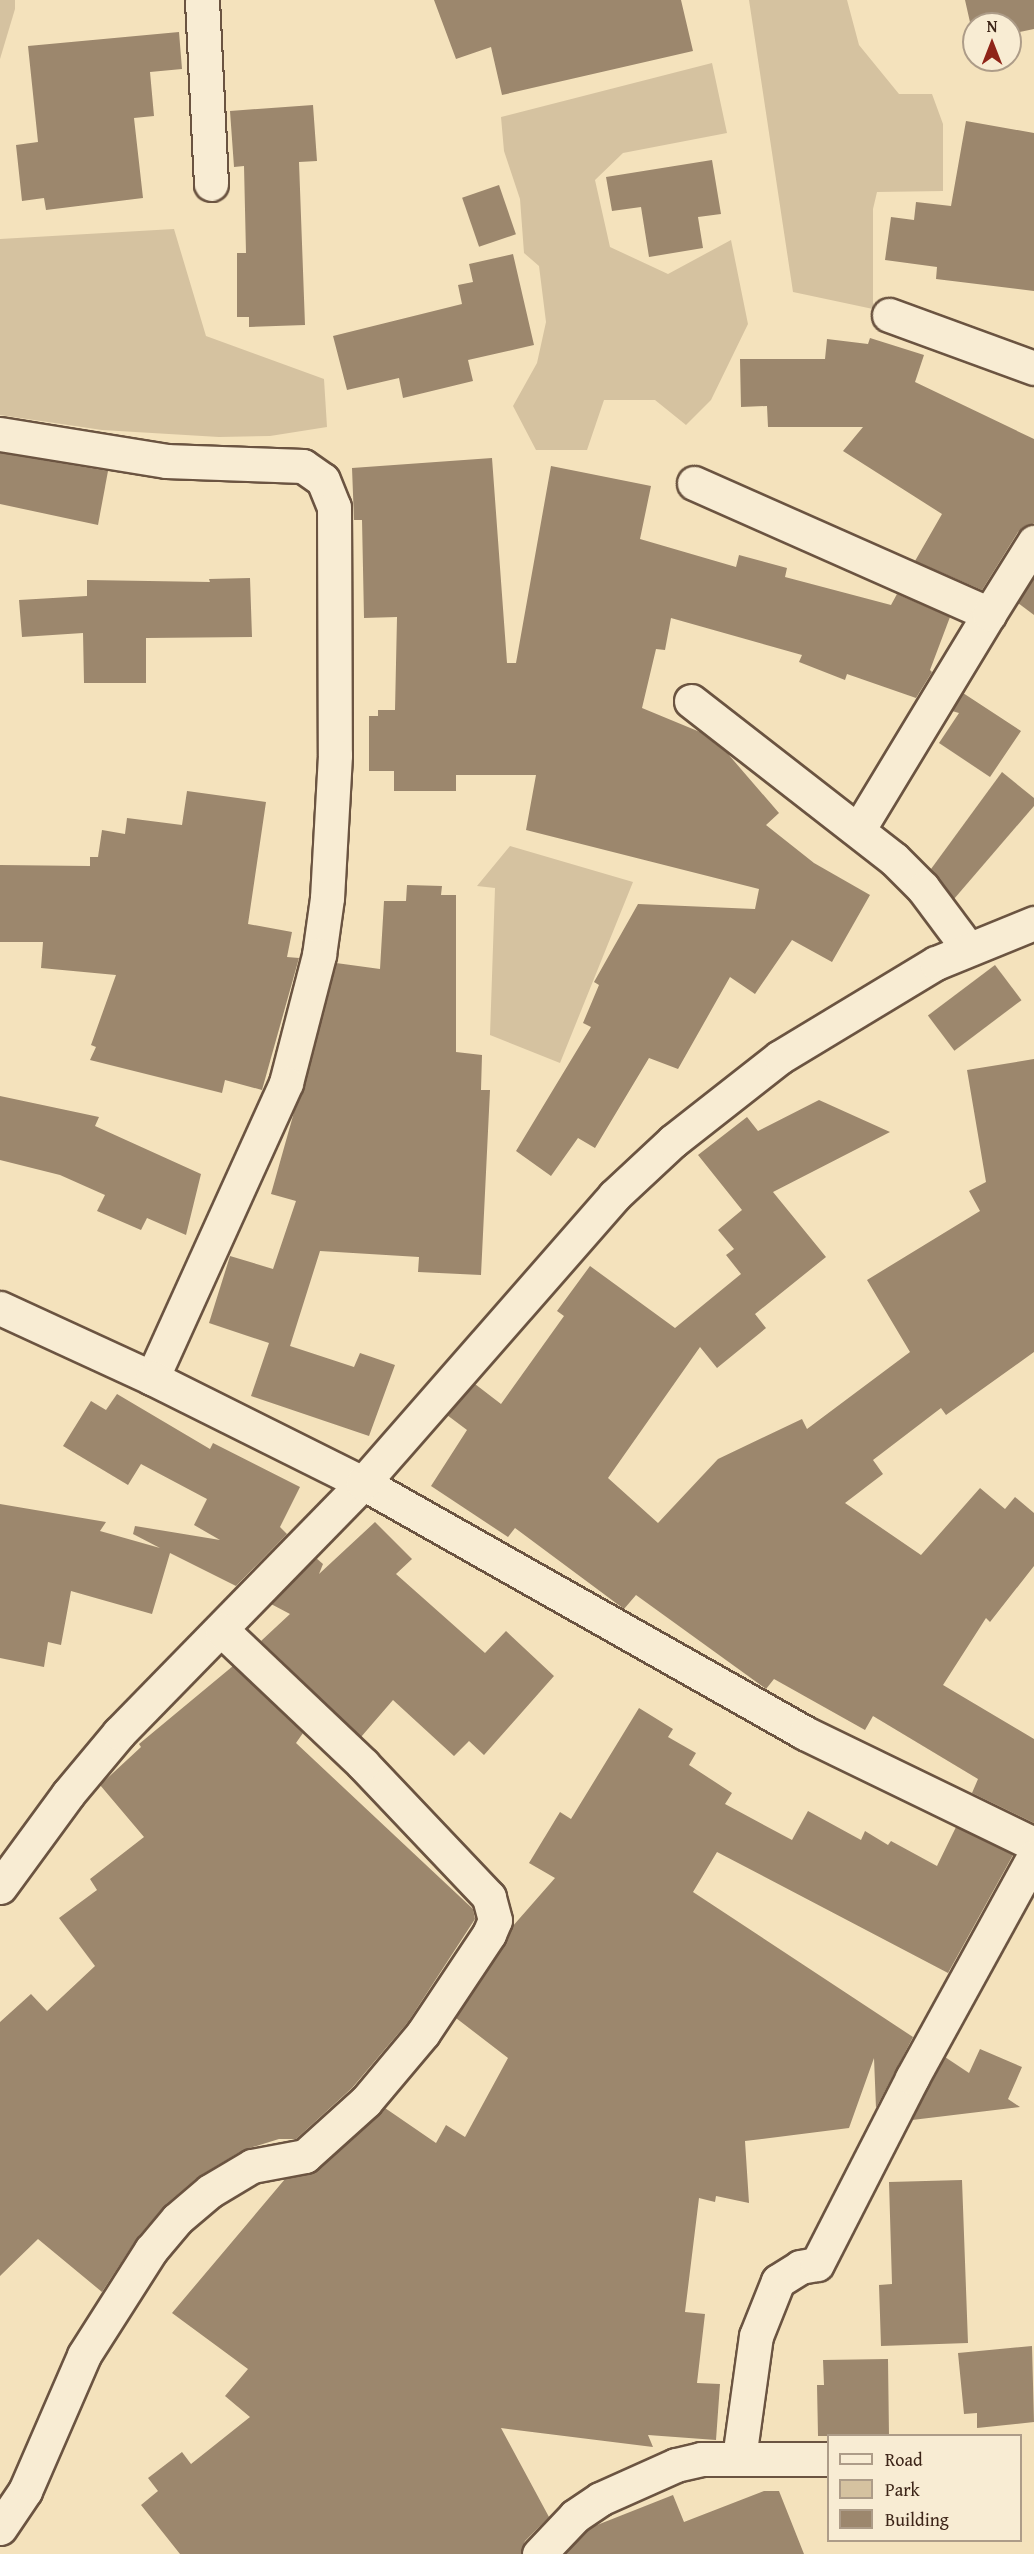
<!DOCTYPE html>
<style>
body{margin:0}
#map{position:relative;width:1034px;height:2554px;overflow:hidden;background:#f4e2bc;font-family:"Gentium Book Plus",serif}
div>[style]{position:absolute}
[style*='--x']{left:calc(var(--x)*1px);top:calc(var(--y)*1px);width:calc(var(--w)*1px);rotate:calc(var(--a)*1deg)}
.green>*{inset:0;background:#d5c2a0}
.building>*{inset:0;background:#9c876d;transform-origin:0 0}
.roads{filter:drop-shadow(2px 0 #6b5441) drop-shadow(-2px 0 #6b5441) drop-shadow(0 2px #6b5441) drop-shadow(0 -2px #6b5441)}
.street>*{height:33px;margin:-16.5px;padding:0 16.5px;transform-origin:16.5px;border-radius:16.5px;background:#f8ecd3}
span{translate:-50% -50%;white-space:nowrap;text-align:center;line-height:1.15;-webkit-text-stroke:6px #f8ecd3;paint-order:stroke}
.legend{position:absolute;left:827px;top:2434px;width:195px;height:108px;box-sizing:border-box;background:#f8ecd3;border:2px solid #ad9c88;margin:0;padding:8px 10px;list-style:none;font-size:18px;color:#3d2518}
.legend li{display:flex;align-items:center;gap:12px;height:30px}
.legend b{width:30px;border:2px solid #ad9c88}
.north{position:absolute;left:962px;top:12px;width:60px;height:60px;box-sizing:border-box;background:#f8ecd3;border:2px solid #ad9c88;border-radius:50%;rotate:0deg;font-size:16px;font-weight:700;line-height:24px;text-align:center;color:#3d2518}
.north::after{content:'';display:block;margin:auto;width:21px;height:27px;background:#8f2418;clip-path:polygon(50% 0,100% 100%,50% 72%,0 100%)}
</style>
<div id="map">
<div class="green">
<div style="clip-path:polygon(0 0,15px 0,15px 9px,0 59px)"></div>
<div style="clip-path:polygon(749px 0,847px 0,859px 45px,899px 94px,932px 94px,943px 124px,943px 191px,877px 192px,873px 209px,873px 309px,793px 292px)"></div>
<div style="clip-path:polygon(712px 63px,727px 133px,623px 153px,595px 180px,610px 247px,668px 274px,731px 240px,748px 324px,711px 400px,686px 425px,655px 400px,604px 400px,587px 450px,536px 450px,513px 406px,537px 363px,546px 322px,539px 266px,524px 253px,520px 199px,504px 151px,501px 117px)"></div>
<div style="clip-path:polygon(174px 229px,206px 336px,324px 379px,327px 427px,270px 436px,219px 437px,102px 430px,0 415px,0 239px)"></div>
<div style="clip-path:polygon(510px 846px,633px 882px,560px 1063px,490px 1035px,495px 888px,477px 886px)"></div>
</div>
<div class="building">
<div style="clip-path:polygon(434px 0,681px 0,693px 51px,502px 95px,491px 47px,456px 59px)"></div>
<div style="clip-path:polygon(965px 0,1034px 0,1034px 29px,1010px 34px,1010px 24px,974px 24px,974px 40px)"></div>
<div style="clip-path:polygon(179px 32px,182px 69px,150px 72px,154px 116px,134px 118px,143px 198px,46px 210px,44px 198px,22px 201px,16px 145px,38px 142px,28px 46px)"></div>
<div style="clip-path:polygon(313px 105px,317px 161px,299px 162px,305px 325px,249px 327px,249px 317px,237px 317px,237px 253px,246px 253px,244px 166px,234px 167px,230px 111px)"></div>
<div style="clip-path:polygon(966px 121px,1034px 133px,1034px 291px,936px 279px,937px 267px,885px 260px,891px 217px,914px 220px,916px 202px,951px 206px)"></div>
<div style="clip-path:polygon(712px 160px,721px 214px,698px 217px,703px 248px,649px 257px,641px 207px,612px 211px,606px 177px)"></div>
<div style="left:499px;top:185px;width:52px;height:39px;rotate:71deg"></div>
<div style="clip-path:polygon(513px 254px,534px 345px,468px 360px,473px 381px,403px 398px,399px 378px,347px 390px,333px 336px,462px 304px,458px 285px,473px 282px,469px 264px)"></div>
<div style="clip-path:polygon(870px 338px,924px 355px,915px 382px,1034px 439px,1034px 523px,1018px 532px,982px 590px,915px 561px,942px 514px,843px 451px,863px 427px,768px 427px,767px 406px,741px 407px,740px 359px,825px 359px,827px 339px,868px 344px)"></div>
<div style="clip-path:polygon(0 453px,108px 471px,98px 525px,0 504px)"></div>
<div style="clip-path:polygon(492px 458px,507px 663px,516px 663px,551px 466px,651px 486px,640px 539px,736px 567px,739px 555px,787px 568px,785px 577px,891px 605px,897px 594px,950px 617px,930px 670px,932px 672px,916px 698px,847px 674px,845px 680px,799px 662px,802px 655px,671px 618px,665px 650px,656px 649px,642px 708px,700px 732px,728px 754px,779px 813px,766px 825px,814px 863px,870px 895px,832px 962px,792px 940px,755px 994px,730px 977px,678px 1069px,649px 1058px,595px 1148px,578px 1138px,551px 1176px,516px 1151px,591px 1027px,583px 1023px,599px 985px,594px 982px,638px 904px,755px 909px,759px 889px,526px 830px,536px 775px,456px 775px,456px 791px,394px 791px,394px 771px,369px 771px,369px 716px,378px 716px,378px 710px,395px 710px,397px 617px,364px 618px,362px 520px,354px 520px,352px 468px)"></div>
<div style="clip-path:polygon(1034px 577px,1034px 615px,1018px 603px)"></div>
<div style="clip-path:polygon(250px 578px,252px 637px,146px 638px,146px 683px,84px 683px,83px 633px,22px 637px,19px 600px,87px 596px,87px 580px,210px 582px,209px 579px)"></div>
<div style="clip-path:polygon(963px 693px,1021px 731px,990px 777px,939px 743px,959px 713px,952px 711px)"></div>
<div style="clip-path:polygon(1002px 772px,1034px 798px,1034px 806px,954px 899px,931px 869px)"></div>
<div style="clip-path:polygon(187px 791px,266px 802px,248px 924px,292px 932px,287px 957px,299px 958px,262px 1090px,225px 1080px,222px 1093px,90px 1060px,96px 1047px,91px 1045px,116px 975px,41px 968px,43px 942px,0 942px,0 865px,90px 866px,90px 857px,98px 857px,102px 830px,125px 834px,127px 818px,182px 825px)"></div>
<div style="clip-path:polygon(407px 885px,442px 886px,441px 895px,456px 895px,456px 1052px,482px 1055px,481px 1090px,490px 1090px,481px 1275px,418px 1272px,419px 1257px,320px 1251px,290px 1346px,354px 1367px,360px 1353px,395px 1365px,369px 1436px,251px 1396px,269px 1343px,209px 1323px,230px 1256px,273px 1269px,296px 1201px,271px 1194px,336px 963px,380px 969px,384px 901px,406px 901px)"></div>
<div style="left:995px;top:965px;width:44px;height:84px;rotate:53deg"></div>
<div style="clip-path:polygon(1034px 1059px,1034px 1352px,946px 1415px,941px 1408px,873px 1460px,883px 1474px,845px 1503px,921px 1555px,980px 1488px,1005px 1509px,1015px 1497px,1034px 1513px,1034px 1566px,990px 1622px,986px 1618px,943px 1685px,1034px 1739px,1034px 1823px,972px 1793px,978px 1779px,873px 1716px,865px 1730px,774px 1679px,766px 1689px,636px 1595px,624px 1609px,515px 1528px,508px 1537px,431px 1486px,467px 1430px,447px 1415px,475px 1384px,501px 1404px,564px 1316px,557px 1311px,590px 1266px,675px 1328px,741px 1274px,726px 1255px,734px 1249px,718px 1230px,742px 1210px,698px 1155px,747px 1117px,758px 1131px,819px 1100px,890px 1132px,773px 1192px,826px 1257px,755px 1314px,766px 1328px,717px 1368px,700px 1347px,608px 1478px,658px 1523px,718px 1459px,802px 1419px,807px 1429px,910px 1352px,867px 1280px,980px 1211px,969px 1191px,986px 1182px,967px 1070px)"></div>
<div style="clip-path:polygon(0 1096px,99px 1117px,95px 1126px,201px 1174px,186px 1235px,147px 1218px,141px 1230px,97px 1211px,105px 1195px,60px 1175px,0 1160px)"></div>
<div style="clip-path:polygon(117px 1394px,210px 1449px,213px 1443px,300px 1487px,280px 1527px,287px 1534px,236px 1586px,170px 1553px,152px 1614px,71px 1591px,61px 1645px,48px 1642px,44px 1667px,0 1658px,0 1504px,106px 1522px,100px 1531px,160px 1548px,133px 1534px,135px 1526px,220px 1540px,194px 1525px,207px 1499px,141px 1464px,128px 1485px,63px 1446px,91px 1401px,106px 1410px)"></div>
<div style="clip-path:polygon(375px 1522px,412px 1559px,396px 1574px,485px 1653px,506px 1631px,554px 1676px,484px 1755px,469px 1741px,454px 1756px,393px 1700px,361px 1737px,261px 1641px,290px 1614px,271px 1604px,316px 1558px,323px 1564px,319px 1574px)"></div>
<div style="clip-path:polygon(233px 1666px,303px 1733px,296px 1743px,473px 1909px,475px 1919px,408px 2022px,352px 2088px,296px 2139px,279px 2139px,243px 2150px,198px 2177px,165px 2205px,137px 2238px,102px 2292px,38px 2239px,0 2276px,0 2022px,31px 1994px,47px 2011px,95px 1966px,59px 1918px,97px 1890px,90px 1879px,144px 1837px,100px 1785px,141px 1747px,139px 1744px)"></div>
<div style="clip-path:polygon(639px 1708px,673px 1729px,668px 1737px,696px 1753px,689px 1765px,732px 1793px,725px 1804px,792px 1840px,808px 1811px,861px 1840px,865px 1831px,888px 1845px,891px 1841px,937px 1866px,956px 1827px,1013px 1855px,948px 1973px,717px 1852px,693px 1892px,913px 2037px,876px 2108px,874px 2058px,849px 2128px,745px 2141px,749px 2203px,716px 2196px,715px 2202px,699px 2198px,685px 2312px,705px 2314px,697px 2383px,720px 2384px,716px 2440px,648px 2435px,653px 2447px,501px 2428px,549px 2517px,525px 2541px,521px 2554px,180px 2554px,141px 2505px,158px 2491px,148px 2478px,182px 2452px,191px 2464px,250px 2417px,225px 2396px,248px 2369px,172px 2313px,285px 2179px,318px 2170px,385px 2108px,436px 2143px,446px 2125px,465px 2137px,508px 2058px,456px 2018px,512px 1927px,555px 1878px,529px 1863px,560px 1812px,571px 1819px)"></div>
<div style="clip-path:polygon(980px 2049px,1022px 2067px,1008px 2099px,1020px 2107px,912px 2120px,945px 2057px,969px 2073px)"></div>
<div style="clip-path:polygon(962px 2180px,968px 2343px,881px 2346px,879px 2285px,892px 2284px,889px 2182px)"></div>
<div style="clip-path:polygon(1032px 2346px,1034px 2422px,977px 2428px,977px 2413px,964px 2414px,958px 2353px)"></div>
<div style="clip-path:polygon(888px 2359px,889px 2436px,818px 2436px,817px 2385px,824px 2385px,823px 2360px)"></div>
<div style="clip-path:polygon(764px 2491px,779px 2491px,804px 2554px,565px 2554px,592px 2527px,673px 2495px,684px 2522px)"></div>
</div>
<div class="roads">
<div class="street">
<div style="--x:202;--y:0;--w:184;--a:87.2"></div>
<div style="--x:889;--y:315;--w:154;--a:20.1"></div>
<div style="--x:0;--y:434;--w:168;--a:9.2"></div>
<div style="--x:166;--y:461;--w:137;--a:2.1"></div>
<div style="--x:303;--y:466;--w:24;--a:35"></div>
<div style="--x:323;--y:480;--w:29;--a:68"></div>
<div style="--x:334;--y:507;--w:248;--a:89.8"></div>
<div style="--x:335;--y:755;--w:143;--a:93.2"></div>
<div style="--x:327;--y:898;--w:58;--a:98"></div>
<div style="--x:319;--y:955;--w:132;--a:104.5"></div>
<div style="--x:286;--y:1083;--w:324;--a:114.4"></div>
<div style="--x:694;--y:483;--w:323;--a:23.9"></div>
<div style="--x:989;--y:614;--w:251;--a:121.2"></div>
<div style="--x:989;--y:614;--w:85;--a:-58"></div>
<div style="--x:691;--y:701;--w:257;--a:37.9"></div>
<div style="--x:894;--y:859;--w:41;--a:45"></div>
<div style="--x:923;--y:888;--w:74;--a:53.3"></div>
<div style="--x:0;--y:1308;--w:167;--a:24.7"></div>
<div style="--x:152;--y:1378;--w:236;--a:26.5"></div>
<div style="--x:363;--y:1483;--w:508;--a:29.49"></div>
<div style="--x:805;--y:1733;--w:254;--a:25.9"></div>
<div style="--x:0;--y:1887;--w:115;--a:-53.8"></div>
<div style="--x:68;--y:1794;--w:80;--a:-50.1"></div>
<div style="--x:119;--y:1733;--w:349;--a:-45.7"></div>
<div style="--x:363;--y:1483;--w:381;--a:-48.8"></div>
<div style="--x:614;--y:1196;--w:81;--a:-43"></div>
<div style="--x:673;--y:1141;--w:136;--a:-38.1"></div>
<div style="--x:780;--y:1057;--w:182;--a:-31.1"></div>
<div style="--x:936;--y:963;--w:106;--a:-22.2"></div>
<div style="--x:739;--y:2458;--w:123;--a:-82.1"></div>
<div style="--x:756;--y:2336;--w:59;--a:-68.2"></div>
<div style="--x:778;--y:2281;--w:26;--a:-32"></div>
<div style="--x:800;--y:2267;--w:17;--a:-10"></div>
<div style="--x:817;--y:2264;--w:209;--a:-62.9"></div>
<div style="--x:912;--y:2078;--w:253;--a:-61.2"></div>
<div style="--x:0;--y:2528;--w:45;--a:-56"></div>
<div style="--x:25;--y:2491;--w:148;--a:-66.5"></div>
<div style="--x:84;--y:2355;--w:125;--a:-57.5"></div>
<div style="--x:151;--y:2250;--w:40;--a:-50"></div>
<div style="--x:177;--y:2219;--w:43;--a:-40.3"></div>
<div style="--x:210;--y:2191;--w:49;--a:-30.8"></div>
<div style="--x:252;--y:2166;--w:54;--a:-10.7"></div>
<div style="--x:305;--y:2156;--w:82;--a:-42"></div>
<div style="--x:366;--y:2101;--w:89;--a:-50"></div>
<div style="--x:423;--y:2033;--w:119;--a:-56.3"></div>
<div style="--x:489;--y:1934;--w:15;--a:-67"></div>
<div style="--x:495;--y:1920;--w:24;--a:-105"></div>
<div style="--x:489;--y:1897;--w:183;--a:-133.5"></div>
<div style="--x:363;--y:1764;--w:195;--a:-136.5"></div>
<div style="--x:539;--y:2554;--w:52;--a:-46.5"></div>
<div style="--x:575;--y:2516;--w:30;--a:-34"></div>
<div style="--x:600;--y:2499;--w:83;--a:-24.1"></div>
<div style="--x:676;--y:2465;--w:26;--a:-13"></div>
<div style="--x:701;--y:2459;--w:127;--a:0"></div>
</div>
</div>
<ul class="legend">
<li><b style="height:8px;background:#f8ecd3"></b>Road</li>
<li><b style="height:16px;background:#d5c2a0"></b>Park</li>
<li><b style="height:16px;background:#9c876d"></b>Building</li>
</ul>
<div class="north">N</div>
</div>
